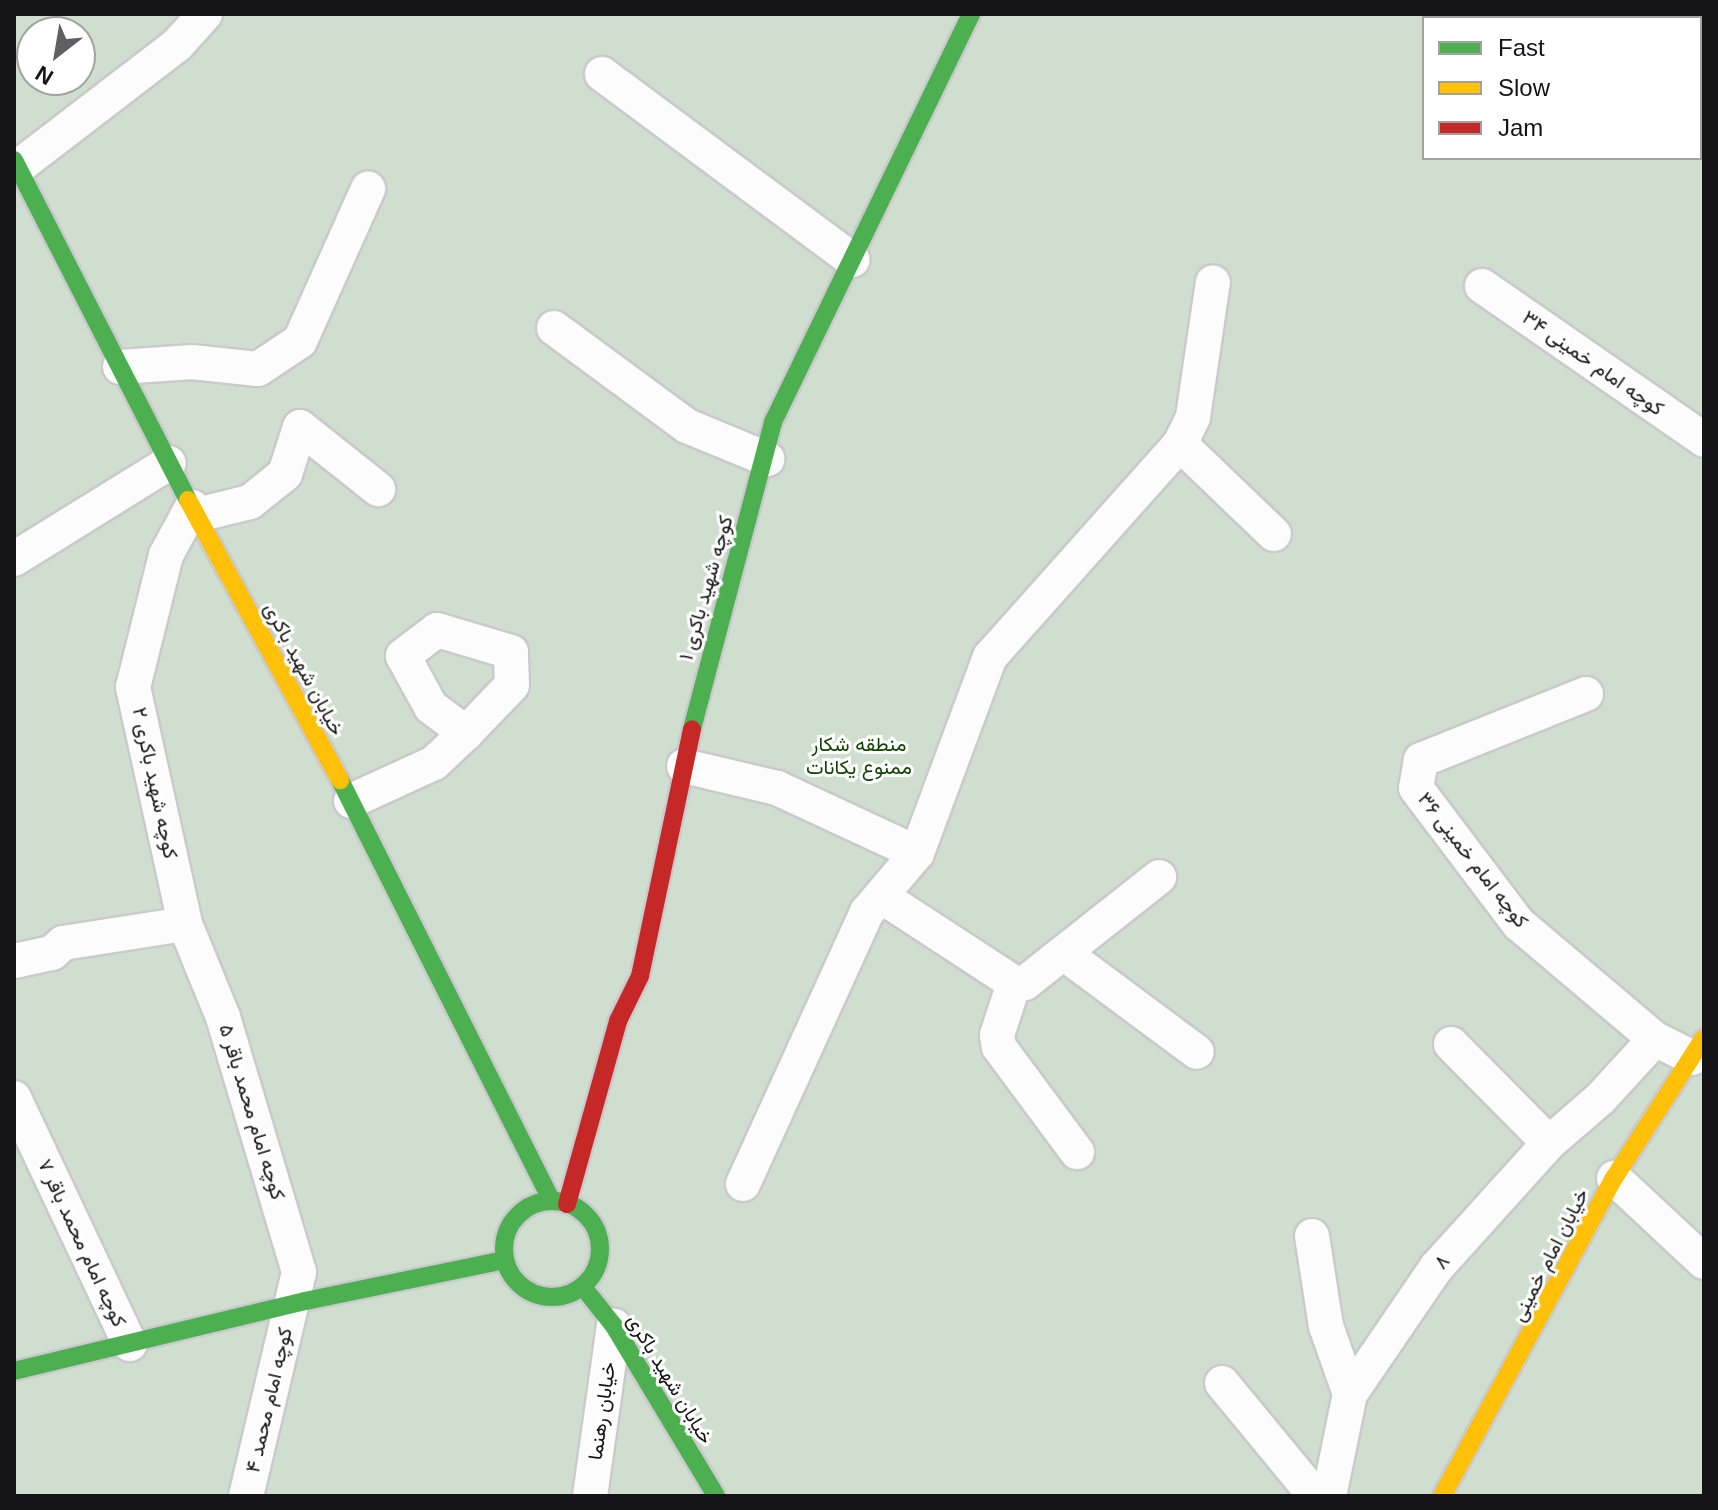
<!DOCTYPE html>
<meta charset="utf-8">
<style>
body{margin:0}
#map{position:relative;width:1718px;height:1510px;overflow:hidden;background:#ededf1;font-family:Arial,Vazirmatn,sans-serif}
div>[style]{position:absolute}
[style*='--x']{left:calc(var(--x)*1px);top:calc(var(--y)*1px);width:calc(var(--w)*1px);rotate:calc(var(--a)*1deg)}
.green>*{inset:0;background:#d0decf}
.roads{filter:drop-shadow(2px 0 #cacacd) drop-shadow(-2px 0 #cacacd) drop-shadow(0 2px #cacacd) drop-shadow(0 -2px #cacacd)}
.street>*{height:34px;margin:-17px;padding:0 17px;transform-origin:17px;border-radius:17px;background:#fcfcfd}
.fast>*{height:18px;margin:-9px;padding:0 9px;transform-origin:9px;border-radius:9px;background:#4caf50}
.fast>.ring{margin:-9px;padding:0;box-sizing:content-box;background:none;border:18px solid #4caf50;border-radius:50%}
.slow>*{height:18px;margin:-9px;padding:0 9px;transform-origin:9px;border-radius:9px;background:#ffc107}
.jam>*{height:18px;margin:-9px;padding:0 9px;transform-origin:9px;border-radius:9px;background:#c62828}
span{translate:-50% -50%;white-space:nowrap;text-align:center;line-height:1.15;-webkit-text-stroke:6px #fff;paint-order:stroke}
.street-label{font-size:20px;color:#141416}
.park-label{font-size:20px;color:#124203}
.frame{position:absolute;inset:0;border:16px solid #141416;pointer-events:none}
.legend{position:absolute;left:1422px;top:16px;width:280px;height:144px;box-sizing:border-box;background:#fff;border:2px solid #a1a1a2;margin:0;padding:10px 14px;list-style:none;font-size:24px;color:#141416}
.legend li{display:flex;align-items:center;gap:16px;height:40px}
.legend b{width:40px;border:2px solid #a1a1a2}
.north{position:absolute;left:16px;top:16px;width:80px;height:80px;box-sizing:border-box;background:#fff;border:2px solid #a1a1a2;border-radius:50%;rotate:211deg;font-size:22px;font-weight:700;line-height:32px;text-align:center;color:#141416}
.north::after{content:'';display:block;margin:auto;width:28px;height:36px;background:#606063;clip-path:polygon(50% 0,100% 100%,50% 72%,0 100%)}
</style>
<div id="map">
<div class="green">
<div style="clip-path:polygon(evenodd,14px 14px,1704px 14px,1704px 1496px,14px 1496px,14px 14px,1424px 18px,1700px 18px,1700px 158px,1424px 158px,1424px 18px,14px 14px,32px 32px,80px 32px,80px 80px,32px 80px,32px 32px)"></div>
</div>
<div class="roads">
<div class="street">
<div style="--x:1642;--y:14;--w:8;--a:30"></div>
<div style="--x:1700;--y:50;--w:5;--a:37"></div>
<div style="--x:602;--y:74;--w:312;--a:36.6"></div>
<div style="--x:18;--y:167;--w:200;--a:-37.5"></div>
<div style="--x:177;--y:45;--w:42;--a:-47.9"></div>
<div style="--x:1482;--y:286;--w:270;--a:34.7"></div>
<div style="--x:554;--y:328;--w:165;--a:36.4"></div>
<div style="--x:687;--y:426;--w:87;--a:22.4"></div>
<div style="--x:120;--y:367;--w:72;--a:-4"></div>
<div style="--x:192;--y:362;--w:66;--a:6.1"></div>
<div style="--x:258;--y:369;--w:50;--a:-33.7"></div>
<div style="--x:300;--y:341;--w:167;--a:-65.9"></div>
<div style="--x:1180;--y:444;--w:130;--a:43.8"></div>
<div style="--x:192;--y:507;--w:55;--a:118.4"></div>
<div style="--x:166;--y:555;--w:136;--a:104"></div>
<div style="--x:133;--y:687;--w:243;--a:77.6"></div>
<div style="--x:185;--y:924;--w:100;--a:67.8"></div>
<div style="--x:223;--y:1017;--w:266;--a:73.4"></div>
<div style="--x:299;--y:1272;--w:230;--a:103.3"></div>
<div style="--x:197;--y:515;--w:55;--a:-13.8"></div>
<div style="--x:250;--y:502;--w:45;--a:-38.7"></div>
<div style="--x:285;--y:474;--w:49;--a:-72.3"></div>
<div style="--x:300;--y:427;--w:100;--a:38.5"></div>
<div style="--x:14;--y:559;--w:182;--a:-31.8"></div>
<div style="--x:1586;--y:694;--w:178;--a:158.2"></div>
<div style="--x:1421;--y:760;--w:28;--a:100"></div>
<div style="--x:1416;--y:788;--w:171;--a:52.9"></div>
<div style="--x:1519;--y:924;--w:178;--a:40.2"></div>
<div style="--x:1655;--y:1039;--w:42;--a:26.6"></div>
<div style="--x:684;--y:766;--w:96;--a:13.3"></div>
<div style="--x:777;--y:788;--w:154;--a:24.9"></div>
<div style="--x:351;--y:801;--w:91;--a:-24.6"></div>
<div style="--x:434;--y:763;--w:44;--a:-43.2"></div>
<div style="--x:466;--y:733;--w:66;--a:-46.2"></div>
<div style="--x:512;--y:685;--w:33;--a:-92"></div>
<div style="--x:511;--y:652;--w:77;--a:-163.4"></div>
<div style="--x:437;--y:630;--w:43;--a:142.6"></div>
<div style="--x:403;--y:656;--w:58;--a:61.2"></div>
<div style="--x:431;--y:707;--w:44;--a:36.6"></div>
<div style="--x:881;--y:896;--w:159;--a:33.2"></div>
<div style="--x:1014;--y:983;--w:11;--a:0"></div>
<div style="--x:1025;--y:983;--w:171;--a:-38.3"></div>
<div style="--x:1065;--y:954;--w:164;--a:36.6"></div>
<div style="--x:14;--y:961;--w:39;--a:-12"></div>
<div style="--x:52;--y:953;--w:15;--a:-42"></div>
<div style="--x:63;--y:943;--w:123;--a:-8.9"></div>
<div style="--x:1014;--y:983;--w:55;--a:108.1"></div>
<div style="--x:997;--y:1035;--w:12;--a:81"></div>
<div style="--x:999;--y:1047;--w:131;--a:53.4"></div>
<div style="--x:1451;--y:1044;--w:139;--a:45.3"></div>
<div style="--x:1549;--y:1143;--w:67;--a:-40.8"></div>
<div style="--x:1600;--y:1099;--w:81;--a:-47.5"></div>
<div style="--x:14;--y:1098;--w:272;--a:64.8"></div>
<div style="--x:1614;--y:1178;--w:123;--a:43"></div>
<div style="--x:743;--y:1184;--w:299;--a:-65.5"></div>
<div style="--x:867;--y:912;--w:77;--a:-49.7"></div>
<div style="--x:917;--y:853;--w:209;--a:-69.6"></div>
<div style="--x:990;--y:657;--w:285;--a:-48.3"></div>
<div style="--x:1180;--y:444;--w:30;--a:-64"></div>
<div style="--x:1193;--y:417;--w:136;--a:-81.6"></div>
<div style="--x:1312;--y:1236;--w:91;--a:81.2"></div>
<div style="--x:1326;--y:1326;--w:72;--a:70.6"></div>
<div style="--x:1222;--y:1383;--w:146;--a:50.5"></div>
<div style="--x:590;--y:1496;--w:172;--a:-82"></div>
<div style="--x:1329;--y:1496;--w:104;--a:-78.4"></div>
<div style="--x:1350;--y:1394;--w:153;--a:-55.7"></div>
<div style="--x:1436;--y:1268;--w:169;--a:-47.9"></div>
</div>
<div class="fast">
<div style="--x:14;--y:160;--w:382;--a:62.9"></div>
<div style="--x:692;--y:729;--w:318;--a:-75.2"></div>
<div style="--x:773;--y:422;--w:454;--a:-64.1"></div>
<div style="--x:340;--y:780;--w:471;--a:63.3"></div>
<div class="ring" style="left:504px;top:1201px;width:78px;height:78px"></div>
<div style="--x:583;--y:1287;--w:50;--a:51.5"></div>
<div style="--x:614;--y:1326;--w:198;--a:59"></div>
<div style="--x:14;--y:1371;--w:299;--a:-13.5"></div>
<div style="--x:305;--y:1301;--w:204;--a:-11.6"></div>
</div>
<div class="slow">
<div style="--x:188;--y:500;--w:319;--a:61.5"></div>
<div style="--x:1442;--y:1496;--w:362;--a:-61.6"></div>
<div style="--x:1614;--y:1178;--w:166;--a:-57.3"></div>
</div>
<div class="jam">
<div style="--x:567;--y:1204;--w:190;--a:-74.4"></div>
<div style="--x:618;--y:1021;--w:50;--a:-63.9"></div>
<div style="--x:640;--y:976;--w:252;--a:-78.1"></div>
</div>
</div>
<div class="street-label">
<span style="left:1593px;top:363px;rotate:35deg">کوچه امام خمینی ۳۴</span>
<span style="left:706px;top:588px;rotate:-74deg">کوچه شهید باکری ۱</span>
<span style="left:304px;top:669px;rotate:62deg">خیابان شهید باکری</span>
<span style="left:155px;top:783px;rotate:78deg">کوچه شهید باکری ۲</span>
<span style="left:1473px;top:860px;rotate:52deg">کوچه امام خمینی ۳۶</span>
<span style="left:252px;top:1112px;rotate:73deg">کوچه امام محمد باقر ۵</span>
<span style="left:82px;top:1243px;rotate:65deg">کوچه امام محمد باقر ۷</span>
<span style="left:1550px;top:1255px;rotate:-63deg">خیابان امام خمینی</span>
<span style="left:1442px;top:1262px;rotate:-50deg">۸</span>
<span style="left:670px;top:1379px;rotate:59deg">خیابان شهید باکری</span>
<span style="left:269px;top:1400px;rotate:-77deg">کوچه امام محمد ۴</span>
<span style="left:602px;top:1411px;rotate:-82deg">خیابان رهنما</span>
</div>
<div class="park-label">
<span style="left:859px;top:756px">منطقه شکار<br>ممنوع یکانات</span>
</div>
<div class="frame"></div>
<ul class="legend">
<li><b style="height:10px;background:#4caf50"></b>Fast</li>
<li><b style="height:10px;background:#ffc107"></b>Slow</li>
<li><b style="height:10px;background:#c62828"></b>Jam</li>
</ul>
<div class="north">N</div>
</div>
